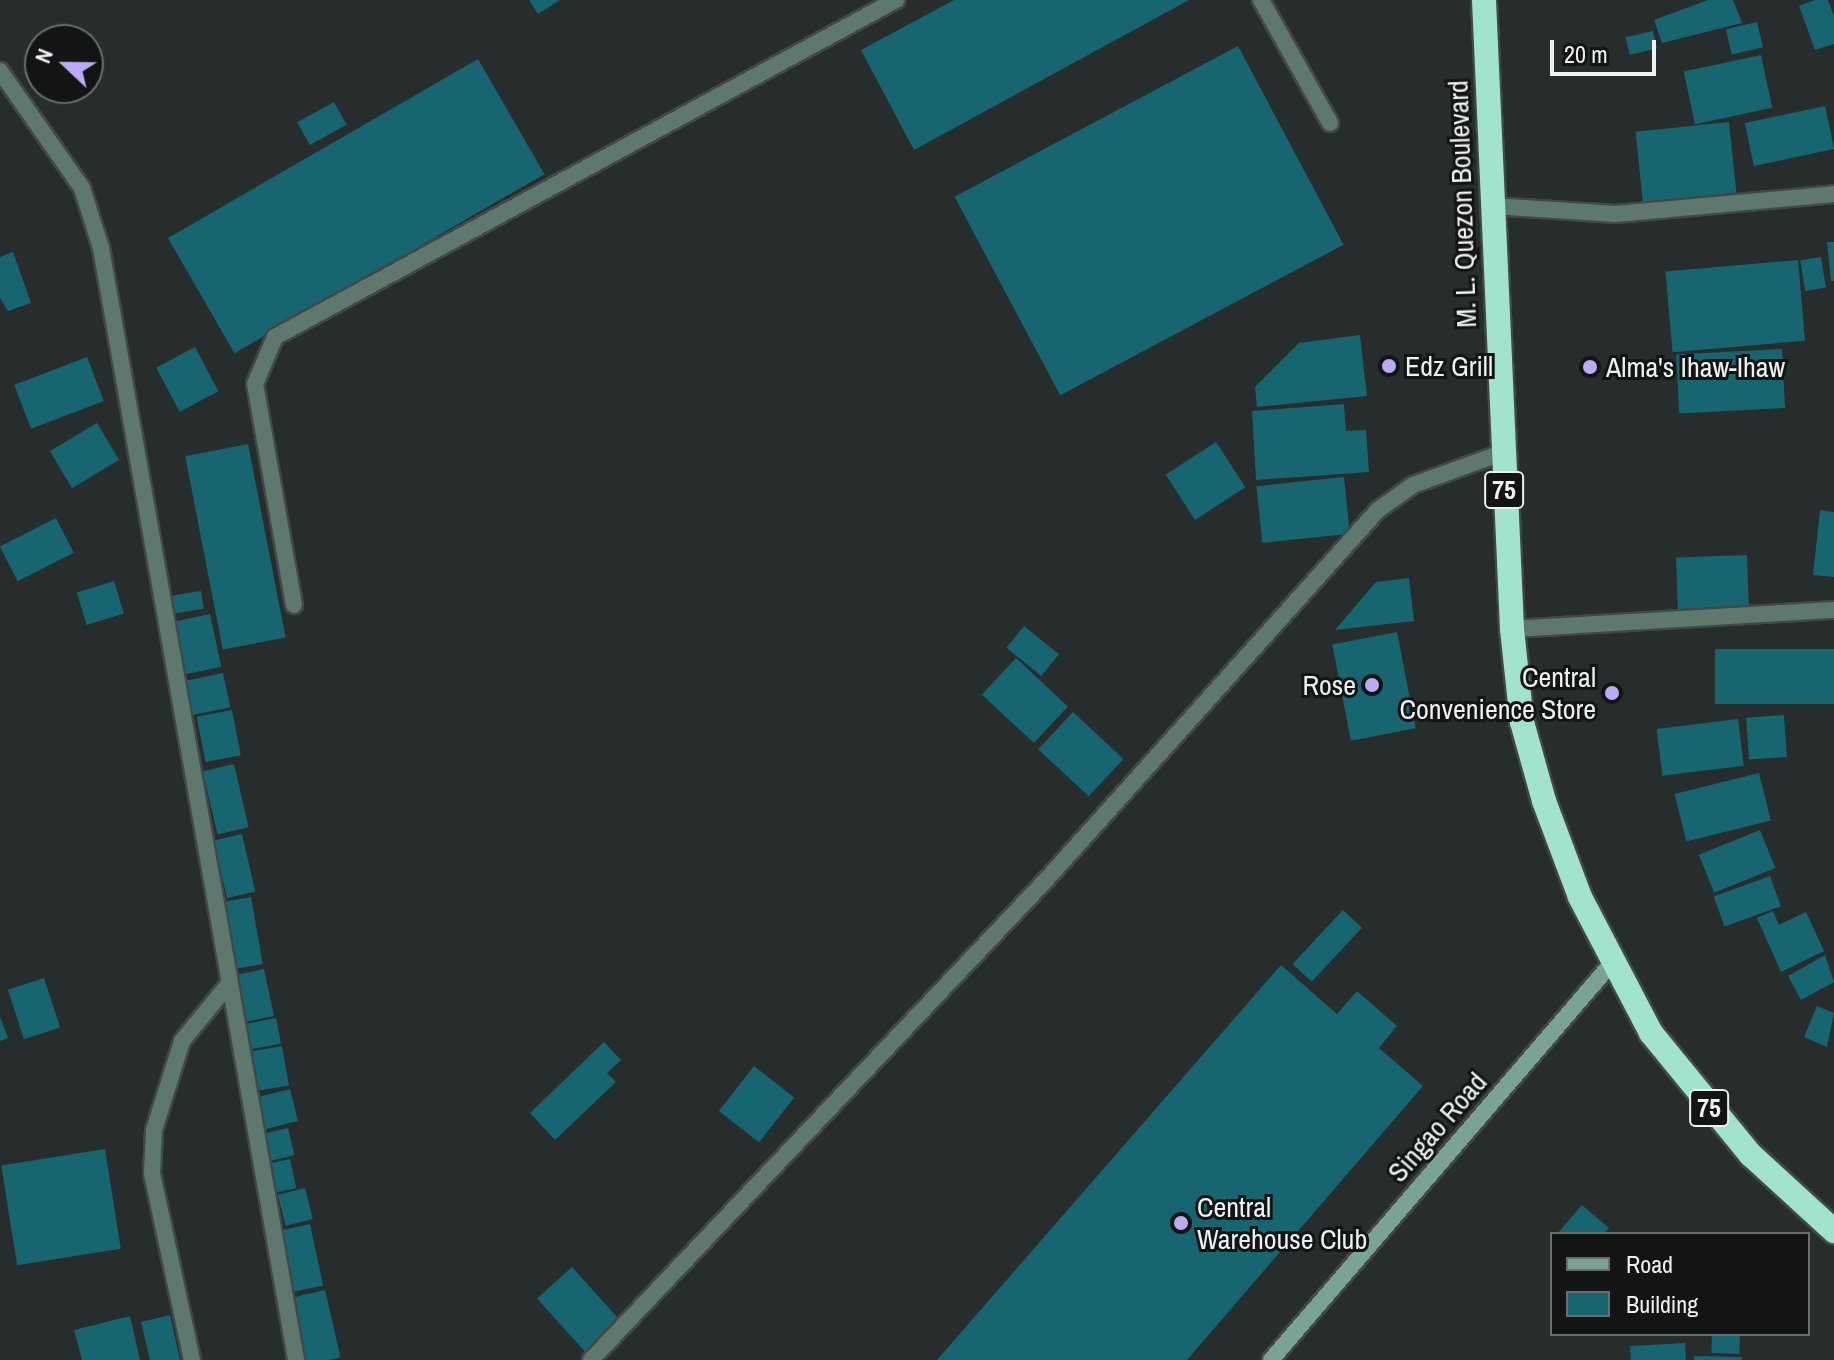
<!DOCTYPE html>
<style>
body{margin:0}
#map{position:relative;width:1834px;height:1360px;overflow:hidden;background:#262d2c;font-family:"Archivo Narrow",sans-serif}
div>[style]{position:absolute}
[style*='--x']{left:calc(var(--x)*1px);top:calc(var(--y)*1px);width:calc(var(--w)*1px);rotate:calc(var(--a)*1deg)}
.building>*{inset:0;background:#176571;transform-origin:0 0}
.roads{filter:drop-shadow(2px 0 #424848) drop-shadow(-2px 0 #424848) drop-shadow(0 2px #424848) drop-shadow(0 -2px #424848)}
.lane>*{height:16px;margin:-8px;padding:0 8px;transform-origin:8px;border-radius:8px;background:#5f786e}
.street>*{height:16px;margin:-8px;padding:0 8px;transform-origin:8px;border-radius:8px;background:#5f786e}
.secondary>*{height:16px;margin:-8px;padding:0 8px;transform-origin:8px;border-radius:8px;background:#7aa394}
.highway>*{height:24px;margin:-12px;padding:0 12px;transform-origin:12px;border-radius:12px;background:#a2e3cb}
.dots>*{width:22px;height:22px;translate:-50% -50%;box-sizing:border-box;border:4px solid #121514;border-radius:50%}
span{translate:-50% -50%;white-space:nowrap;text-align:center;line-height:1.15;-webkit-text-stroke:6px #121514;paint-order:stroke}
.shield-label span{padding:2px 6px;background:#121514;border:2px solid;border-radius:6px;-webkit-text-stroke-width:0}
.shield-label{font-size:26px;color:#edf1f1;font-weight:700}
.street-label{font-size:28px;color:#edf1f1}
.poi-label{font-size:28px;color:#edf1f1}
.left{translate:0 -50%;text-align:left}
.right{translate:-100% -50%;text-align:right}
.legend{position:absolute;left:1550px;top:1232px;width:260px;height:104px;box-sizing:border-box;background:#121514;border:2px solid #6a6d6c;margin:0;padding:10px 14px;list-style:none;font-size:24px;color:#edf1f1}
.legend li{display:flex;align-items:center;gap:16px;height:40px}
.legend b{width:40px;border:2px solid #6a6d6c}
.north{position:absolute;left:24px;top:24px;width:80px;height:80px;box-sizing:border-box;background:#121514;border:2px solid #6a6d6c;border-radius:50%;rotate:292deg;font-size:22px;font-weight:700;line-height:32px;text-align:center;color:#edf1f1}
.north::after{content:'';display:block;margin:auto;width:28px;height:36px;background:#bcaaf5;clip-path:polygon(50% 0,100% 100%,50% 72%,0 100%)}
.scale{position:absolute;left:1550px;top:40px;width:106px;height:36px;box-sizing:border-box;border:4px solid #edf1f1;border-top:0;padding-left:10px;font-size:24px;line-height:28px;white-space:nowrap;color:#edf1f1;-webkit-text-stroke:6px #121514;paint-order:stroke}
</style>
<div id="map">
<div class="building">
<div style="clip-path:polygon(529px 0,560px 0,538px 14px)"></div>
<div style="clip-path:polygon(954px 0,1189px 0,914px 150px,861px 50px)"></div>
<div style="clip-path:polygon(1708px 0,1733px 0,1742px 23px,1662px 43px,1654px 20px)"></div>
<div style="clip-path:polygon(1815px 0,1828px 0,1834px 16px,1834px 44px,1815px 50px,1799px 6px)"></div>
<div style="left:1757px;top:22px;width:26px;height:32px;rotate:77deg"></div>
<div style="left:1653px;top:31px;width:18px;height:28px;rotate:77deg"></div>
<div style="left:1238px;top:46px;width:225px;height:321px;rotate:62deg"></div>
<div style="left:1761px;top:55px;width:54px;height:79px;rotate:78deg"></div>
<div style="left:478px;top:59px;width:133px;height:358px;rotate:60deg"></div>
<div style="left:334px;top:102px;width:26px;height:42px;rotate:61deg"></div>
<div style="left:1825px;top:106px;width:44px;height:82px;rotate:78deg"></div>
<div style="left:1729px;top:122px;width:71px;height:94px;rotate:84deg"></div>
<div style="clip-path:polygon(1827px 242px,1834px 242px,1834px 281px,1831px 281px)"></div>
<div style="clip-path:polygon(13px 252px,31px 303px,8px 311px,0 298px,0 257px)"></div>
<div style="left:1821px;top:257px;width:31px;height:21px;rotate:81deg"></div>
<div style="left:1798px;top:260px;width:81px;height:133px;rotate:85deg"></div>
<div style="clip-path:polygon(1360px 335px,1367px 396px,1257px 407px,1255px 387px,1299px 343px)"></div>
<div style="left:195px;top:347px;width:50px;height:44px;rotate:62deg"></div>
<div style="left:1782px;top:349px;width:59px;height:106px;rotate:87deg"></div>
<div style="left:87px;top:357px;width:47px;height:78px;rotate:69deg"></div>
<div style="clip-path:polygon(1344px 404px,1346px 431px,1366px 430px,1369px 472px,1256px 480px,1252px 411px)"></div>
<div style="left:97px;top:423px;width:43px;height:55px;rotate:59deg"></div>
<div style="left:1216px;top:442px;width:54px;height:60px;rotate:57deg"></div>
<div style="left:248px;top:444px;width:197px;height:64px;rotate:79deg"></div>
<div style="left:1344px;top:477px;width:57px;height:88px;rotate:84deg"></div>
<div style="clip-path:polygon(1820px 510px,1834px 512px,1834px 577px,1813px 575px)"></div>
<div style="left:56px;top:518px;width:39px;height:63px;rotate:63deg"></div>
<div style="left:1747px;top:555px;width:53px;height:71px;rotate:88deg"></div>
<div style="clip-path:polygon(1409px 578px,1414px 621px,1335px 630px,1376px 582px)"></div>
<div style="left:114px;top:581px;width:34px;height:39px;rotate:73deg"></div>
<div style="left:201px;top:591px;width:18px;height:30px;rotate:81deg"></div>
<div style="left:210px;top:614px;width:54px;height:36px;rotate:78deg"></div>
<div style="left:1024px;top:626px;width:45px;height:28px;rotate:39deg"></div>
<div style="left:1397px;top:632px;width:98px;height:66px;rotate:79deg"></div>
<div style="left:1834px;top:649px;width:55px;height:119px;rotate:90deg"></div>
<div style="left:1016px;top:658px;width:71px;height:50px;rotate:43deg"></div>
<div style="left:223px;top:673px;width:35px;height:39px;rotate:78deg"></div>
<div style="left:232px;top:710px;width:46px;height:36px;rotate:79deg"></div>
<div style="left:1073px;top:712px;width:69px;height:51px;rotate:43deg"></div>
<div style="left:1784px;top:715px;width:42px;height:38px;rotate:86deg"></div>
<div style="left:1738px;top:719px;width:47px;height:82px;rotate:83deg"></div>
<div style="left:234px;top:764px;width:65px;height:32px;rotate:77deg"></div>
<div style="left:1759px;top:773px;width:49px;height:87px;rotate:76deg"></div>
<div style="left:1760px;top:830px;width:41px;height:66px;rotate:68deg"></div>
<div style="left:242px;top:834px;width:59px;height:29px;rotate:77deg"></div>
<div style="left:1770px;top:876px;width:32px;height:60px;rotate:70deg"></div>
<div style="left:251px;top:897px;width:68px;height:33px;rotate:80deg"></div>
<div style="left:1343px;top:910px;width:26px;height:74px;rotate:43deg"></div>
<div style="clip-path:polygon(1773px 911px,1779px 925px,1806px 912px,1824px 951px,1781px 972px,1757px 918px)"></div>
<div style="clip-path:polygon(1825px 955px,1834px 982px,1801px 1000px,1788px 976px)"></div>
<div style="clip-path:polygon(1281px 965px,1337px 1014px,1357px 991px,1397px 1026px,1379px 1048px,1423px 1086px,1187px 1360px,937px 1360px)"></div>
<div style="left:264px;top:969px;width:48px;height:30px;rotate:78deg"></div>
<div style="left:44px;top:978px;width:52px;height:38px;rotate:72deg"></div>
<div style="clip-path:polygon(1817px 1006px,1834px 1013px,1827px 1047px,1804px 1037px)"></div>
<div style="clip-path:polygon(0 1017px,8px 1038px,0 1041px)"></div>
<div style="left:276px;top:1018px;width:26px;height:32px;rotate:79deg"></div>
<div style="clip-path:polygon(604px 1042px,621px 1060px,607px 1073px,616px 1082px,555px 1140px,530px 1113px)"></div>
<div style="left:282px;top:1046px;width:40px;height:33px;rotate:80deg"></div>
<div style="left:754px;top:1066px;width:51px;height:57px;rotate:38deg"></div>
<div style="left:290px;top:1089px;width:33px;height:34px;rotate:76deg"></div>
<div style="left:288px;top:1128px;width:28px;height:32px;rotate:77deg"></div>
<div style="left:105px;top:1149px;width:101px;height:105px;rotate:81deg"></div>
<div style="left:290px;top:1159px;width:30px;height:31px;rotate:78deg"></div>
<div style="left:305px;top:1188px;width:32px;height:28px;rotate:76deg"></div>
<div style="clip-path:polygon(1582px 1205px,1609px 1228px,1604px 1234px,1557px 1234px)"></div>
<div style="left:310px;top:1224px;width:63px;height:37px;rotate:78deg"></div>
<div style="left:572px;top:1267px;width:79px;height:47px;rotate:48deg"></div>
<div style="left:325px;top:1290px;width:69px;height:34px;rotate:77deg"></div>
<div style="clip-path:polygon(170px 1315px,180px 1360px,150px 1360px,141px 1322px)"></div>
<div style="clip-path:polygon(130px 1316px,140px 1360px,82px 1360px,74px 1330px)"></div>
<div style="left:1712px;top:1334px;width:28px;height:19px;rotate:2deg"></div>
<div style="left:1685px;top:1343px;width:17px;height:55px;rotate:87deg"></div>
<div style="clip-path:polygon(1694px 1356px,1742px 1357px,1742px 1360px,1694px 1360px)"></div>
</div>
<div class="roads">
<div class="lane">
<div style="--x:1261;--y:0;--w:141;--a:60.7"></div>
<div style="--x:294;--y:605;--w:224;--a:-100"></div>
<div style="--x:255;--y:384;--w:51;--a:-66.9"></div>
<div style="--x:275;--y:337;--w:707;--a:-28.49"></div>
</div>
<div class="street">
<div style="--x:0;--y:71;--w:143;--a:55"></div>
<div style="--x:82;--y:188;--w:63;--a:72.4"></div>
<div style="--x:101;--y:248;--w:1129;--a:80.05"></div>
<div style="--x:1492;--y:206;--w:124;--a:3.7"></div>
<div style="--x:1616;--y:214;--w:219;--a:-5.2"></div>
<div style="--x:1512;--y:629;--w:323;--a:-3.4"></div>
<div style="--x:192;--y:1360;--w:190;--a:-102.1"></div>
<div style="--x:152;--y:1174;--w:44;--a:-87.4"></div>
<div style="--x:154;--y:1130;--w:93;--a:-72.5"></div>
<div style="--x:182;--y:1041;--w:72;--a:-50.6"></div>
<div style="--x:591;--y:1360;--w:661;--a:-46.53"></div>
<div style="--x:1046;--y:880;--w:497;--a:-48.1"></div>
<div style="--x:1378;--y:510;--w:43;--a:-35.5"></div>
<div style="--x:1413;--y:485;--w:95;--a:-19.8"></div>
</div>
<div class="secondary">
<div style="--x:1271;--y:1360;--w:522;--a:-49.35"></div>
</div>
<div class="highway">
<div style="--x:1484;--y:0;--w:630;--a:87.45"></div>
<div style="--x:1512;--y:629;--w:94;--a:83.9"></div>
<div style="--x:1522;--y:722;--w:82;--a:74.4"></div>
<div style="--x:1544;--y:801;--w:103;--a:69.4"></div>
<div style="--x:1580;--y:897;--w:153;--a:62.4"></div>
<div style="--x:1651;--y:1033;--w:158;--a:50.7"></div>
<div style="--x:1751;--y:1155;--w:113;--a:42.5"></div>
</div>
</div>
<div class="dots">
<div style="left:1389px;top:366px;background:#bcaaf5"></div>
<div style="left:1590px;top:367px;background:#bcaaf5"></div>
<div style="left:1372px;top:685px;background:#bcaaf5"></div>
<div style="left:1612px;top:693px;background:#bcaaf5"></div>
<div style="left:1181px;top:1223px;background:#bcaaf5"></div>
</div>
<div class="shield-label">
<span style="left:1504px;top:490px">75</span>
<span style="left:1709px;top:1108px">75</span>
</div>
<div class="street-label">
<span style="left:1462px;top:204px;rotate:-92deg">M. L. Quezon Boulevard</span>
<span style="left:1437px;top:1127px;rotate:-49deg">Singao Road</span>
</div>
<div class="poi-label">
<span class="left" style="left:1405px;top:366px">Edz Grill</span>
<span class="left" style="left:1606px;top:367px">Alma's Ihaw-Ihaw</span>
<span class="right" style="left:1596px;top:693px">Central<br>Convenience Store</span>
<span class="right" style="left:1356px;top:685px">Rose</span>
<span class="left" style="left:1197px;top:1223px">Central<br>Warehouse Club</span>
</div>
<ul class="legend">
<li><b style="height:10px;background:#7aa394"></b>Road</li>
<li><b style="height:22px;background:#176571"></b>Building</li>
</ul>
<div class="north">N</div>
<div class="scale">20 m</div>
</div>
